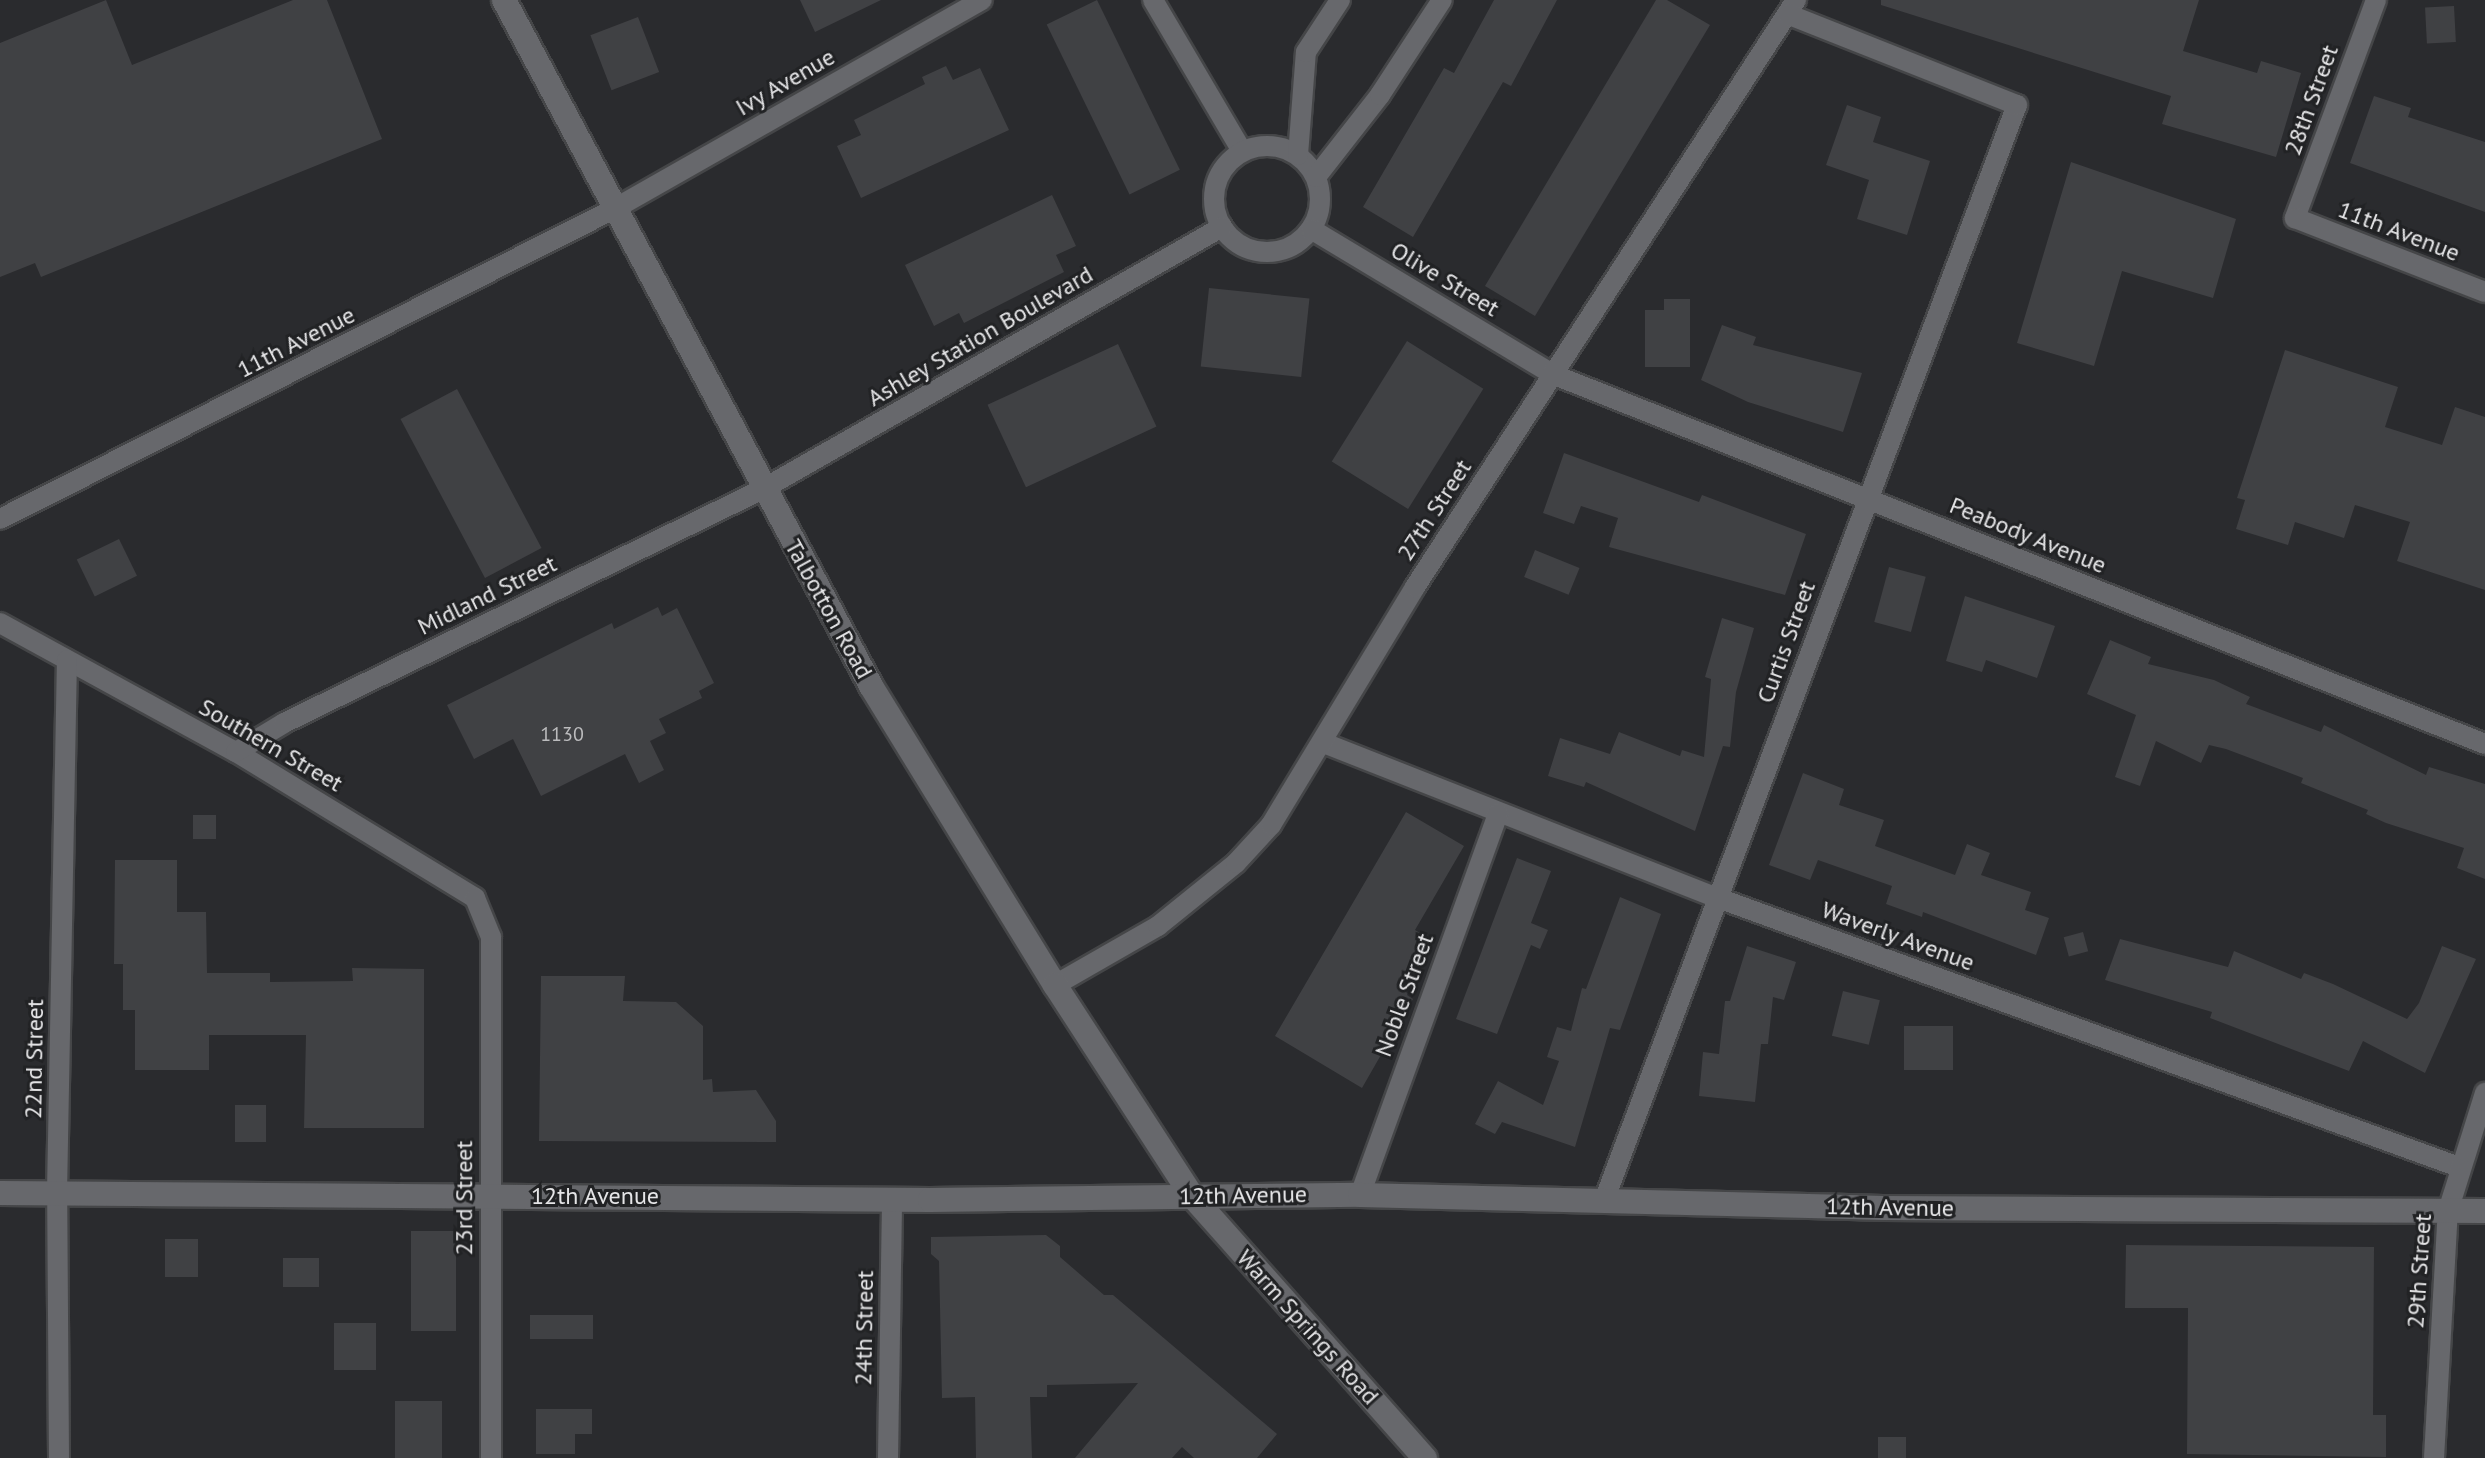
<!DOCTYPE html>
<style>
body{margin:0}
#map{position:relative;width:2485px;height:1458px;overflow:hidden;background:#2a2b2e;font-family:"PT Sans",sans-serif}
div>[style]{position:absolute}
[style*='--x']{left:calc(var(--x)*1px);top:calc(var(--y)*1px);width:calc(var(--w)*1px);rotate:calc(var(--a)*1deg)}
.building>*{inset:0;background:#404144;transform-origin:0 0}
.roads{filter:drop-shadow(2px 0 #454648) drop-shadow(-2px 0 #454648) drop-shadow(0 2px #454648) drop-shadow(0 -2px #454648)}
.street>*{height:20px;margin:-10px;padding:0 10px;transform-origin:10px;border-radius:10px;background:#67686c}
.street>.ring{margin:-10px;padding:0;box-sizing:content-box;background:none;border:20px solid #67686c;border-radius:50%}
.secondary>*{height:24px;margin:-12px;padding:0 12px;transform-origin:12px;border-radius:12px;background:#67686c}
span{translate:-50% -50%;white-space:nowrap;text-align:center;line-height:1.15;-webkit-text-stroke:6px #212224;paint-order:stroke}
.number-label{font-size:20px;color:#bcbcbe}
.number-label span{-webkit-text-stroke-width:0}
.street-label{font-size:24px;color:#e5e5e7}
</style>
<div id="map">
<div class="building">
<div style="clip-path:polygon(106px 0,132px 65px,293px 0,327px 0,382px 139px,41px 277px,35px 263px,0 277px,0 43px)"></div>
<div style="clip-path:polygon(800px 0,881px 0,815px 32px)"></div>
<div style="left:1097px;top:0;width:189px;height:56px;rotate:64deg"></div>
<div style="clip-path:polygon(1494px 0,1557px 0,1511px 86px,1503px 82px,1413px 237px,1363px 207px,1444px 68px,1454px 73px)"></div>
<div style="clip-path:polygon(1656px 0,1667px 0,1710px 25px,1535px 316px,1485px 286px)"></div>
<div style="clip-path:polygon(1881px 0,2199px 0,2183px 51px,2257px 73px,2261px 61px,2301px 73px,2276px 157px,2162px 124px,2171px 96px,1881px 5px)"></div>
<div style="left:2454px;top:6px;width:36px;height:29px;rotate:87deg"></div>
<div style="left:638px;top:17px;width:59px;height:51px;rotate:69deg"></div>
<div style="clip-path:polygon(946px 66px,953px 80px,980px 68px,1009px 130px,861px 198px,837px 146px,861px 135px,854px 120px,925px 84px,922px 77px)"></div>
<div style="clip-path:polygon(2374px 96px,2411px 108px,2408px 117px,2485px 142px,2485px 212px,2350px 163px)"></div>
<div style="clip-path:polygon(1847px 105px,1881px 117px,1873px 142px,1930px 161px,1907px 235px,1857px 219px,1869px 180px,1826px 165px)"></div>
<div style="clip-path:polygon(2071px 162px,2236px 219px,2213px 298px,2122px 271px,2094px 366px,2017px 343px)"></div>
<div style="clip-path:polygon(1052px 195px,1076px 246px,1056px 255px,1064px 272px,964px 323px,959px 313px,934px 326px,905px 265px)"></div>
<div style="left:1209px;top:288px;width:101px;height:79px;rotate:6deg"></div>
<div style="clip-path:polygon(1664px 299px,1690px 299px,1690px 367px,1645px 367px,1645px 310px,1664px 310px)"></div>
<div style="clip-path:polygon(1722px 325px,1756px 337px,1753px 345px,1862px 373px,1843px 432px,1748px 402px,1701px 380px)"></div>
<div style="left:1407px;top:341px;width:90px;height:142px;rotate:32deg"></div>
<div style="left:1118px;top:344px;width:91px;height:144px;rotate:65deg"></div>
<div style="clip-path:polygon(2285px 350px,2398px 387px,2385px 427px,2442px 445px,2455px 407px,2485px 417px,2485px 590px,2397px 561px,2410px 522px,2355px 505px,2344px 538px,2295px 522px,2288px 545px,2236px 529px,2245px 500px,2237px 498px)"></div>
<div style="left:457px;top:389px;width:180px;height:64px;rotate:62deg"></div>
<div style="clip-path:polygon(1564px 453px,1699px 502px,1702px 495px,1806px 534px,1785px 595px,1609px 547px,1618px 518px,1581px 506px,1574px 524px,1543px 513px)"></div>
<div style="left:119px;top:539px;width:41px;height:47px;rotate:64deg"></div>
<div style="left:1535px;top:550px;width:48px;height:29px;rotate:22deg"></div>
<div style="left:1889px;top:567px;width:38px;height:57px;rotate:15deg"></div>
<div style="clip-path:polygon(1965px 596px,2055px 626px,2037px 678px,1986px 660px,1982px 672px,1946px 661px)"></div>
<div style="clip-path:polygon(658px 607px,662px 616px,677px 608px,714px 683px,699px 691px,702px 698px,659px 719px,666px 733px,650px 741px,664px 770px,639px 783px,625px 754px,541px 796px,513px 739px,474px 759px,447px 705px,612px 623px,614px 629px)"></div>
<div style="clip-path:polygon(1722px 618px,1754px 628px,1736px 692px,1730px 747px,1723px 746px,1695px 831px,1586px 782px,1584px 787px,1548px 776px,1560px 738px,1610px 754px,1619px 732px,1680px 756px,1682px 750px,1704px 757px,1711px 679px,1705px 677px)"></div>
<div style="clip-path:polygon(2110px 640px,2151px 657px,2148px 664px,2214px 680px,2250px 697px,2246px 704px,2321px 732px,2324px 725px,2426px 775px,2429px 767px,2485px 784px,2485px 879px,2457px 868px,2464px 848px,2386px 823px,2366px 814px,2368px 810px,2301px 783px,2303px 778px,2226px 749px,2209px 745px,2201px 763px,2156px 741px,2140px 786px,2115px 777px,2136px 715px,2087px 694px)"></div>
<div style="clip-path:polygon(1803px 773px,1844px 789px,1839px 805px,1884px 820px,1875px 846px,1955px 875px,1967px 844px,1990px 853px,1981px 875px,2031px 892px,2025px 910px,2049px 918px,2036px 955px,1923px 912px,1922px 917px,1886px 904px,1892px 886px,1818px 860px,1810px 880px,1769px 865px)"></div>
<div style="clip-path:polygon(1406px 812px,1464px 846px,1415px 930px,1432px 940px,1407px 995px,1413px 999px,1362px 1088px,1275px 1036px)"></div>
<div style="left:193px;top:815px;width:23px;height:24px"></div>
<div style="clip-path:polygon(1517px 858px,1551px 871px,1531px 923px,1548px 930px,1540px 949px,1531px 945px,1497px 1034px,1456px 1019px)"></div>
<div style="clip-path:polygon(115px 860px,177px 860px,177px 912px,206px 912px,207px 973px,270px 973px,270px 982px,353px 981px,352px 968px,424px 969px,424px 1128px,304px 1128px,306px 1035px,209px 1035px,209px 1070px,135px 1070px,135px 1010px,123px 1010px,123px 964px,114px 964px)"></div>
<div style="clip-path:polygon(1620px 897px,1661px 914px,1620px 1030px,1610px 1028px,1575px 1147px,1502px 1122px,1495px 1134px,1475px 1124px,1498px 1081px,1543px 1105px,1559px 1061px,1547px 1057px,1557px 1027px,1571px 1031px,1582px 988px,1586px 989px)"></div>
<div style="left:2083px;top:932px;width:20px;height:20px;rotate:75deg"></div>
<div style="clip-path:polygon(2120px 939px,2228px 967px,2234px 951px,2301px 979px,2304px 973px,2333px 984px,2407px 1019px,2419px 1003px,2442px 946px,2476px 959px,2425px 1073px,2363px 1041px,2349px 1071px,2210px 1018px,2212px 1012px,2105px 980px)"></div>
<div style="clip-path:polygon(1747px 946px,1796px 962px,1784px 1000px,1773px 997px,1768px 1044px,1761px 1044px,1755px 1102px,1699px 1096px,1703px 1052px,1719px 1054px,1725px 1001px,1730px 1001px)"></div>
<div style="clip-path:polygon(541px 976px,625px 976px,623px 1001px,676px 1002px,703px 1026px,703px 1080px,712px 1079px,713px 1092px,756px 1090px,776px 1121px,776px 1142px,539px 1141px)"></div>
<div style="left:1843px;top:991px;width:38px;height:46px;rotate:14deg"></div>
<div style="left:1904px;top:1026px;width:49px;height:44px"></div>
<div style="left:235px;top:1105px;width:31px;height:37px"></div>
<div style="left:411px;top:1231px;width:45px;height:100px"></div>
<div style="clip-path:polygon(1046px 1235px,1060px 1246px,1060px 1257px,1104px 1295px,1113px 1295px,1277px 1434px,1257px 1458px,1194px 1458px,1182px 1447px,1172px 1458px,1075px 1458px,1138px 1383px,1047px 1385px,1047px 1397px,1030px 1397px,1032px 1458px,976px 1458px,975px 1397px,942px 1398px,939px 1261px,931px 1254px,931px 1237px)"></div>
<div style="left:165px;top:1239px;width:33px;height:38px"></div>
<div style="clip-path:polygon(2126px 1245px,2374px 1247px,2373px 1415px,2386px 1415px,2386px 1457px,2187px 1454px,2188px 1308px,2125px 1308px)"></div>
<div style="left:283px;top:1258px;width:36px;height:29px"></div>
<div style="left:530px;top:1315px;width:63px;height:24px"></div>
<div style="left:334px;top:1323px;width:42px;height:47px"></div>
<div style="left:395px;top:1401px;width:47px;height:57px"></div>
<div style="clip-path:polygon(536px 1409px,592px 1409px,592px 1434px,575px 1434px,575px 1454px,536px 1454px)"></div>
<div style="left:1878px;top:1437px;width:28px;height:21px"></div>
</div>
<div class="roads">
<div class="street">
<div style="--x:1153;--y:0;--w:175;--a:59.5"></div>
<div style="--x:2376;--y:0;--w:233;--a:110.4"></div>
<div style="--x:2295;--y:218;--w:204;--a:21.3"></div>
<div class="ring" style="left:1214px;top:146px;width:86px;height:86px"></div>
<div style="--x:1298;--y:155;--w:103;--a:-85.6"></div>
<div style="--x:1306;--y:52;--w:62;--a:-56.8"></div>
<div style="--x:1316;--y:177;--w:104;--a:-52"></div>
<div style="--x:1380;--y:95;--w:113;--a:-56.9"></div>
<div style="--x:1311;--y:229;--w:281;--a:31"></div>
<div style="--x:1552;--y:374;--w:1004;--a:21.63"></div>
<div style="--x:0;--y:519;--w:688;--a:-26.79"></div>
<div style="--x:614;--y:209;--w:423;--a:-29.6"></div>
<div style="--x:0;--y:623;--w:269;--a:28.7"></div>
<div style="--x:236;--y:752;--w:280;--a:31.4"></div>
<div style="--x:475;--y:898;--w:42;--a:67.7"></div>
<div style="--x:491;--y:937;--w:521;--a:90"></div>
<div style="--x:1324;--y:743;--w:423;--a:21.5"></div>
<div style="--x:1718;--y:898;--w:788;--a:19.95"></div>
<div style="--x:236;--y:752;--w:56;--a:-31.1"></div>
<div style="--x:284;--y:723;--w:533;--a:-26.04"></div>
<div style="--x:763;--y:489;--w:529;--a:-29.72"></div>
<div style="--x:1055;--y:985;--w:119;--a:-29.8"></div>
<div style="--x:1158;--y:926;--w:100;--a:-38.9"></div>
<div style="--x:1236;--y:863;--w:52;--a:-47.4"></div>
<div style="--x:1271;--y:825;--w:278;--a:-58.8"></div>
<div style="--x:1415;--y:587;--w:700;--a:-57.01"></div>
<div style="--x:1360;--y:1195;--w:406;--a:-70.1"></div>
<div style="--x:1605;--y:1198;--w:1168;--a:-69.35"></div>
<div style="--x:2017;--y:105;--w:247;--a:-158.4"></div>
<div style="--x:59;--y:1458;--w:265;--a:-90.4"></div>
<div style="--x:57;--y:1193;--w:533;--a:-88.93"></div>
<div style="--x:888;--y:1458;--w:259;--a:-89.1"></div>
<div style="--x:2434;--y:1458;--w:247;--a:-86.8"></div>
<div style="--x:2448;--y:1211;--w:124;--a:-72.6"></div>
</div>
<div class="secondary">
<div style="--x:504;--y:0;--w:778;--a:61.85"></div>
<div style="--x:871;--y:686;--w:351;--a:58.4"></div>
<div style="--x:1055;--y:985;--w:252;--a:57"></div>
<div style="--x:1192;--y:1196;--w:351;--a:48.4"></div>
<div style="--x:0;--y:1193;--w:930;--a:0.43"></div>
<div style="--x:930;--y:1200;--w:430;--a:-0.7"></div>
<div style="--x:1360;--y:1195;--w:523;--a:1.42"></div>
<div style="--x:1883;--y:1208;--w:602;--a:0.29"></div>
</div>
</div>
<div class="number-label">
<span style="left:562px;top:734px">1130</span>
</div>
<div class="street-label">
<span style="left:785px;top:82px;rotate:-30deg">Ivy Avenue</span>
<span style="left:2311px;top:100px;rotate:-70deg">28th Street</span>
<span style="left:2399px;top:231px;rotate:21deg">11th Avenue</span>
<span style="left:1445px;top:279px;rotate:31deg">Olive Street</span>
<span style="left:980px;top:336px;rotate:-30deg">Ashley Station Boulevard</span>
<span style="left:296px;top:342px;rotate:-27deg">11th Avenue</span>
<span style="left:1434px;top:510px;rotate:-57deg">27th Street</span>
<span style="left:2028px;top:535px;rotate:22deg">Peabody Avenue</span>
<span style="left:487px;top:595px;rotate:-26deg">Midland Street</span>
<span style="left:829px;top:609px;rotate:61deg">Talbotton Road</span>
<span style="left:1786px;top:642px;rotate:-70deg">Curtis Street</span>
<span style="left:271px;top:745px;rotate:30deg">Southern Street</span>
<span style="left:1898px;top:936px;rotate:20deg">Waverly Avenue</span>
<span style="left:1404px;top:995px;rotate:-70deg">Noble Street</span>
<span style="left:34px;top:1059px;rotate:-89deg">22nd Street</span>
<span style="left:1243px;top:1195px;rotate:-1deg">12th Avenue</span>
<span style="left:595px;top:1196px">12th Avenue</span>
<span style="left:464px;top:1198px;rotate:-90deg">23rd Street</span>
<span style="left:1890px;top:1207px;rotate:1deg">12th Avenue</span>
<span style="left:2419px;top:1271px;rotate:-86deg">29th Street</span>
<span style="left:1308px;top:1327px;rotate:48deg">Warm Springs Road</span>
<span style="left:864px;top:1328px;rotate:-89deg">24th Street</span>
</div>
</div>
